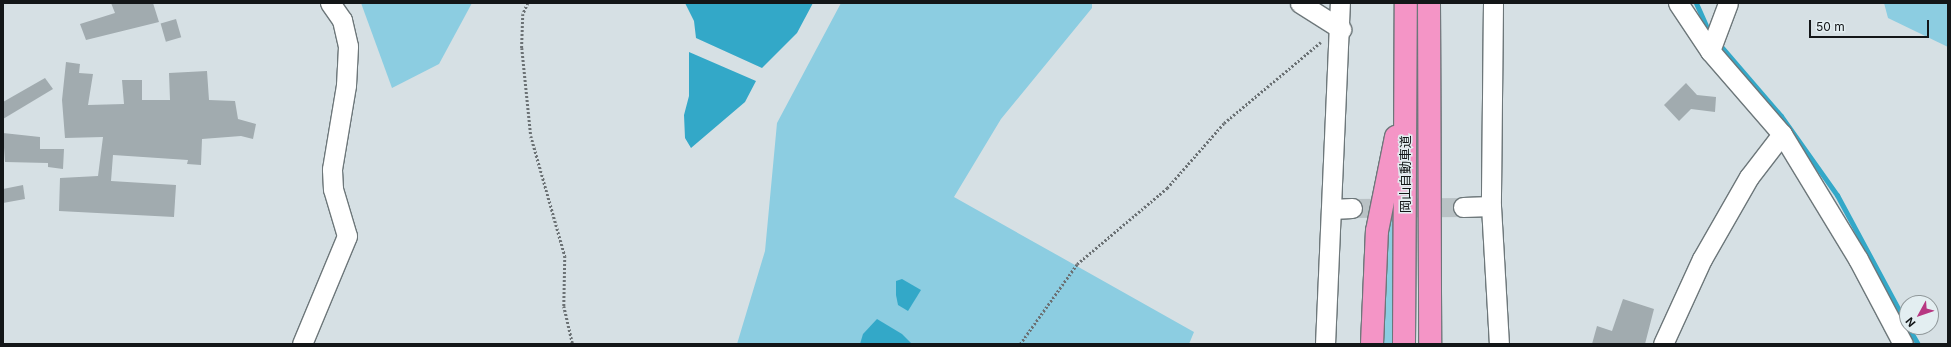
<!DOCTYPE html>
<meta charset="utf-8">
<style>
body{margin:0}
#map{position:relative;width:1951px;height:347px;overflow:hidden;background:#d6e0e4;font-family:Inter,"Noto Sans JP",sans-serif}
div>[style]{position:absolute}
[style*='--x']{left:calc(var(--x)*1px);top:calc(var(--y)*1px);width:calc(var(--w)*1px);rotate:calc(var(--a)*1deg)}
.green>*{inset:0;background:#8ccde1}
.water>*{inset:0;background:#33a8c8}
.stream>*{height:5px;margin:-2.5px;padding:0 2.5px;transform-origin:2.5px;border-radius:2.5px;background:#33a8c8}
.building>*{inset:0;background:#a1abaf;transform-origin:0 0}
.street-tunnel>*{height:19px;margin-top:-9.5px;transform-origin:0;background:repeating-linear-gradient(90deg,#b9c2c5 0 19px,transparent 0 29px)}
.path>*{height:2.5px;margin-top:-1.25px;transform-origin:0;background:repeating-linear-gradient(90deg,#6b7174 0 2px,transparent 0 4px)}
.roads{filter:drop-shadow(1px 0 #6d777a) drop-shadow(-1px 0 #6d777a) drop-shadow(0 1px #6d777a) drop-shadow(0 -1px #6d777a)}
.street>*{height:19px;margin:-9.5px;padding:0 9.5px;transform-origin:9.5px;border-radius:9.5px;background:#fff}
.highway>*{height:22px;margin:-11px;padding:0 11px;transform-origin:11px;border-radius:11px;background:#f495c6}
span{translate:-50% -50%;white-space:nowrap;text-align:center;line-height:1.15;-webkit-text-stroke:3px #e3eef1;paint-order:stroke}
.street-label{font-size:13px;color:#131618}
.frame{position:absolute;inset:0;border:4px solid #131618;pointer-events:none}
.north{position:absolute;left:1899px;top:295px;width:40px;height:40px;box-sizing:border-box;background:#e3eef1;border:1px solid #90989a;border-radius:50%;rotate:230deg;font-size:11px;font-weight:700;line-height:16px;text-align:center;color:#131618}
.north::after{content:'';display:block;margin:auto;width:14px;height:18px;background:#b73782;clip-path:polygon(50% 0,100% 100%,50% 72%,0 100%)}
.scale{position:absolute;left:1809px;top:20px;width:120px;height:18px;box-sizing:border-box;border:2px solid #131618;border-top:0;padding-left:5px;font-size:12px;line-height:14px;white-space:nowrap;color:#131618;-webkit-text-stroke:3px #e3eef1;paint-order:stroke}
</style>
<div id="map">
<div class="green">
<div style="clip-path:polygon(361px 3px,472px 3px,439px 64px,392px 88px)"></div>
<div style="clip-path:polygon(841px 3px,1092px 3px,1092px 8px,1001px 119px,954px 197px,1194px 332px,1189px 344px,737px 344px,765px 251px,777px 123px)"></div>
<div style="clip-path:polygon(1884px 3px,1948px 3px,1948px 47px,1888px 18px)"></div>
<div style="clip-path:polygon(1393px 194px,1392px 344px,1378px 344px,1378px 311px)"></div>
</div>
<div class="water">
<div style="clip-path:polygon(685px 3px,813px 3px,797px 33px,762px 68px,696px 38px,694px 21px)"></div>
<div style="clip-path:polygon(689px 52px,756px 81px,745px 102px,691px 148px,685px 138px,684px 115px,689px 96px)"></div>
<div style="clip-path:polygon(902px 279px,921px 290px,908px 311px,898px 305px,896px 295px,896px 281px)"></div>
<div style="clip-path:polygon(877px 319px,902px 334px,912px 344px,860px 344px,863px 334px)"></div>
</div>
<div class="stream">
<div style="--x:1696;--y:3;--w:32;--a:66"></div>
<div style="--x:1718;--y:43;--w:96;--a:49.2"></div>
<div style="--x:1781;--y:116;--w:97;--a:54.7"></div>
<div style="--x:1837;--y:195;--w:148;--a:61.7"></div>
<div style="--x:1908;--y:327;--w:20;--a:60"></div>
</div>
<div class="building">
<div style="clip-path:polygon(111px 3px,153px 3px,159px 22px,86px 40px,80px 24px,115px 13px)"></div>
<div style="left:176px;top:19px;width:19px;height:16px;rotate:74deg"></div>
<div style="clip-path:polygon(66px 62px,80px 64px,79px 73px,93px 74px,88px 105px,124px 104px,122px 80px,142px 80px,142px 100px,170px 100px,169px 73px,207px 71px,209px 100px,235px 101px,238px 119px,256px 124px,253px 139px,241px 136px,202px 139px,201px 165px,187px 164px,188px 160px,113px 155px,111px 181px,176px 185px,174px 217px,59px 211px,60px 178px,98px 176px,103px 137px,65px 138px,62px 100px)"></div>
<div style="clip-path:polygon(45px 78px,53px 89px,3px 119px,3px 102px)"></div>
<div style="clip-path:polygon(1686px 83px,1697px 95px,1716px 97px,1715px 112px,1691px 109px,1679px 121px,1664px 105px)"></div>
<div style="clip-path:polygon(3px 133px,40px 137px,40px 149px,64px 149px,63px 169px,48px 167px,48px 163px,5px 162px)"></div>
<div style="clip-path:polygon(23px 185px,25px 199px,3px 203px,3px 189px)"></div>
<div style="clip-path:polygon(1623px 299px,1654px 309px,1645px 344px,1592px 344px,1597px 326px,1612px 331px)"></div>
</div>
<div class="street-tunnel">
<div style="--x:1352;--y:208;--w:111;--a:-0.5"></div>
</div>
<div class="path">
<div style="--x:528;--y:3;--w:12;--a:114"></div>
<div style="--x:523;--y:14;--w:34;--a:92"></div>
<div style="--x:522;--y:48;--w:88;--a:84.2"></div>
<div style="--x:531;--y:136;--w:125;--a:74.2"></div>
<div style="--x:565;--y:256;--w:50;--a:91.1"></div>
<div style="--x:564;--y:306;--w:39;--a:77"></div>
<div style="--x:1020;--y:344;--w:98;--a:-54.5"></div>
<div style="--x:1077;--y:264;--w:118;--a:-40.2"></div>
<div style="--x:1167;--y:188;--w:86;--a:-48.8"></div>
<div style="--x:1224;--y:123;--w:126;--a:-39.9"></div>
</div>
<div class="roads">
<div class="street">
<div style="--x:1300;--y:3;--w:49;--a:32.4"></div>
<div style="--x:1493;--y:3;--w:203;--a:90.6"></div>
<div style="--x:1491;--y:206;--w:138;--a:86.7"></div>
<div style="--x:1678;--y:3;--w:58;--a:56.3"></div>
<div style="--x:1710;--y:51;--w:110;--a:49.1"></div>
<div style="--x:1782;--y:134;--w:146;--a:58.7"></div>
<div style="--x:1858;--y:259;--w:96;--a:62.1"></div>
<div style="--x:1710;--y:51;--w:51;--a:-69.4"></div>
<div style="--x:1463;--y:207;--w:28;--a:-2"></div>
<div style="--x:1332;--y:209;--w:20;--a:-3"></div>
<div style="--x:302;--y:344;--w:117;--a:-67.4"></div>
<div style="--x:347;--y:236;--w:49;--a:-106.6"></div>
<div style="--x:333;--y:189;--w:20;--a:-93"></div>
<div style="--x:332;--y:169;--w:85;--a:-80.5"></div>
<div style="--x:346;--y:85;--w:39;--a:-87"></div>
<div style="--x:348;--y:46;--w:27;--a:-103"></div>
<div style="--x:342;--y:20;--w:21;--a:-125"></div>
<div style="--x:1325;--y:344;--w:341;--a:-87.5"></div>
<div style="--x:1663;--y:344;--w:94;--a:-65.4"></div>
<div style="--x:1702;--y:259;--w:95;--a:-60.2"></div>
<div style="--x:1749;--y:177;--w:54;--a:-52.5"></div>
</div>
<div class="highway">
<div style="--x:1429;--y:3;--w:341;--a:89.8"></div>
<div style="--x:1372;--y:344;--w:113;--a:-87.5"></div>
<div style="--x:1377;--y:231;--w:96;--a:-78.6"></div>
<div style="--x:1404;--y:344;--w:341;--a:-89.7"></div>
</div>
</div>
<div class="street-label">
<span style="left:1405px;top:174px;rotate:-90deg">岡山自動車道</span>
</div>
<div class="frame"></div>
<div class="north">N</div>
<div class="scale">50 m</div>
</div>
